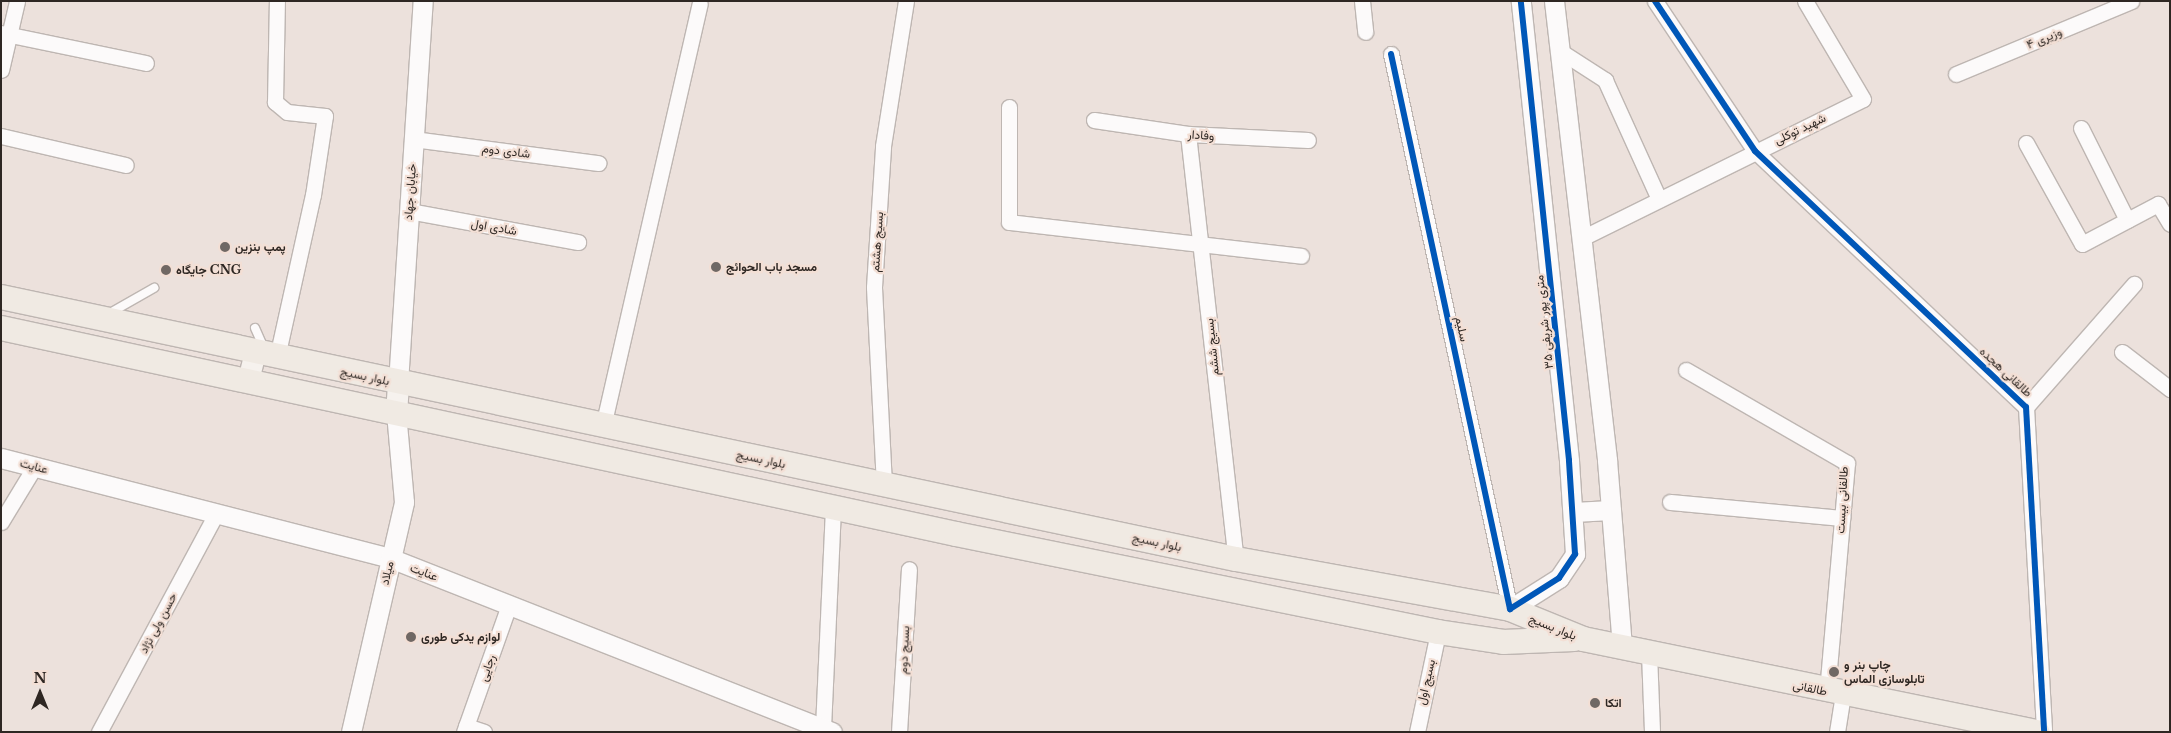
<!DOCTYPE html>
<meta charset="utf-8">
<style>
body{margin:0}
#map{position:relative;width:2171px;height:733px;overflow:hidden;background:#ece1dc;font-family:"Libre Baskerville",Vazirmatn,serif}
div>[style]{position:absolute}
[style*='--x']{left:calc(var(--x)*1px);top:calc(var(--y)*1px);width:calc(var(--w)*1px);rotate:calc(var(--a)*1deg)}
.roads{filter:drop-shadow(1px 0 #beb6b2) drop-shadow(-1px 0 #beb6b2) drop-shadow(0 1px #beb6b2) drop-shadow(0 -1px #beb6b2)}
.service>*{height:8px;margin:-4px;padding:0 4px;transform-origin:4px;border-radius:4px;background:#fcfafa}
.minor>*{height:15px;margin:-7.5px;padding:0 7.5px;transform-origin:7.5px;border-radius:7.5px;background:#fcfafa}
.tertiary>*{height:19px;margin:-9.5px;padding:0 9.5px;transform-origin:9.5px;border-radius:9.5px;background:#fcfafa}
.secondary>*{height:21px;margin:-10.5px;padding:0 10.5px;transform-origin:10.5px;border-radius:10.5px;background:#f6f2ee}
.primary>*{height:24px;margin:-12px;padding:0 12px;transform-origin:12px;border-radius:12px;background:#f0eae3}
.cycleway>*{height:6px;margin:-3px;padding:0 3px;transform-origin:3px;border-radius:3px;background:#0057b8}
.dots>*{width:14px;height:14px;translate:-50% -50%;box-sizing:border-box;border:2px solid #f3dfd5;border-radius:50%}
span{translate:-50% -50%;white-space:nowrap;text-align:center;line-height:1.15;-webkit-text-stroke:4.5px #f3dfd5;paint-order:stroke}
.street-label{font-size:12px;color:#2e2723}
.poi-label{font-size:12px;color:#2e2723;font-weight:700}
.left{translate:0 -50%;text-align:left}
.frame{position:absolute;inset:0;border:2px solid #2e2723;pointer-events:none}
.north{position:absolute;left:15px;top:668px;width:50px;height:50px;-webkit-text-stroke:4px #f3dfd5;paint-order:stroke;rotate:0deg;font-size:14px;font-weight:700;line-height:20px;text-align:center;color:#2e2723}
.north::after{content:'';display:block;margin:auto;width:18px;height:22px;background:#2e2723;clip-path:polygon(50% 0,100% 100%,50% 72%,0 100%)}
</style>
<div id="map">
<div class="roads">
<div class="service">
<div style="--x:110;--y:313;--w:51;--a:-29.6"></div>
<div style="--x:255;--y:328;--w:22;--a:66"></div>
</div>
<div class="minor">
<div style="--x:1362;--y:1;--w:31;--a:84"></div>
<div style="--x:1655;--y:1;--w:180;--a:56.3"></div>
<div style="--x:1755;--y:151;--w:373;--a:43.4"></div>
<div style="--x:2026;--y:407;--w:325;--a:86.8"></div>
<div style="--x:1;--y:33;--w:148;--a:11.7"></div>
<div style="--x:1560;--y:51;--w:54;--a:32.8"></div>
<div style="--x:1605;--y:80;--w:131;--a:65.6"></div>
<div style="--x:1391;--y:54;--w:568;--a:77.9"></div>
<div style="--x:1;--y:70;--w:71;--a:-76.9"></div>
<div style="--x:1956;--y:74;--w:190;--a:-22.6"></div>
<div style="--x:1009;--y:107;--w:115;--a:90"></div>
<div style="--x:1009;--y:222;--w:294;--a:6.6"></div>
<div style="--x:1094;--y:120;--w:95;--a:8.5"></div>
<div style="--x:1188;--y:134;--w:120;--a:2.9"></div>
<div style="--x:2081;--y:128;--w:103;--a:63.4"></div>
<div style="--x:1188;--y:134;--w:428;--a:83.6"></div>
<div style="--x:1;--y:136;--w:128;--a:13.1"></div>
<div style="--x:413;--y:139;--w:187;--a:7.4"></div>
<div style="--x:2026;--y:143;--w:115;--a:61"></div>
<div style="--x:2082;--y:244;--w:86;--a:-27.8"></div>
<div style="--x:2158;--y:204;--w:23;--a:59"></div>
<div style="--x:409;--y:211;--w:172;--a:10.4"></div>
<div style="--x:1582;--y:238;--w:313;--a:-26.3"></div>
<div style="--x:1863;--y:99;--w:114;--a:-120.6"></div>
<div style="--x:2122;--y:352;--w:61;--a:37.6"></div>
<div style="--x:277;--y:357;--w:166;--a:-77.5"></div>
<div style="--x:313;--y:195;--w:80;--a:-81.4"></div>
<div style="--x:325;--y:116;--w:38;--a:-174"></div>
<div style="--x:287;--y:112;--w:16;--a:-140"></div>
<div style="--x:275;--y:102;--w:101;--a:-88.9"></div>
<div style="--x:1686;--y:370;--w:186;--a:30"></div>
<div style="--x:1847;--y:463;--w:230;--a:95"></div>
<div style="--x:2026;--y:407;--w:164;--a:-48.7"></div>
<div style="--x:603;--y:426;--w:433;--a:-77.1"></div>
<div style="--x:884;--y:485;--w:198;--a:-92.9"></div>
<div style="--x:874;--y:287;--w:141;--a:-86.3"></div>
<div style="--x:883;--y:146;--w:147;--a:-81"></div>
<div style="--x:1670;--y:502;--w:173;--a:5.3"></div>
<div style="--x:1;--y:522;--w:66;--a:-58.7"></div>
<div style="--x:1649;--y:653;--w:79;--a:87.8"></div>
<div style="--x:466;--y:726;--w:19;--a:18"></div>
<div style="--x:823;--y:728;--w:221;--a:-87.4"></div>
<div style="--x:99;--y:732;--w:247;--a:-61.8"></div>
<div style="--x:464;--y:732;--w:135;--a:-70.5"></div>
<div style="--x:899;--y:732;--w:163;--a:-86.5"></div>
<div style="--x:1417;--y:732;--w:102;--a:-78.1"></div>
<div style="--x:1837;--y:732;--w:37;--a:-81"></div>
</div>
<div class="tertiary">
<div style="--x:1554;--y:1;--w:462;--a:83.4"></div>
<div style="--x:1607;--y:460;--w:188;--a:85.4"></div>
<div style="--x:398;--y:383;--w:383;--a:-86.3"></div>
<div style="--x:1;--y:458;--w:402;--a:14.4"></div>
<div style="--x:390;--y:558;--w:475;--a:21.5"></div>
<div style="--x:1573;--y:512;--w:38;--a:-3"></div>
<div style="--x:1510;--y:609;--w:58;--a:-32.3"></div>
<div style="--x:1559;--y:578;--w:29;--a:-56"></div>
<div style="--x:1575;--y:554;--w:94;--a:-93.7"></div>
<div style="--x:1569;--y:460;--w:462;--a:-96"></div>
<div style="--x:351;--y:732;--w:236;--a:-77"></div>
<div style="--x:404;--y:502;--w:89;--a:-95.1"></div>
</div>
<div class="secondary">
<div style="--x:248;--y:380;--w:29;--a:-76"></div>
<div style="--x:396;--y:413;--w:30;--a:-86"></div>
</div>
<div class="primary">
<div style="--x:1;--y:297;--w:1262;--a:11.98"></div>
<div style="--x:1236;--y:559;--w:279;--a:10.3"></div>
<div style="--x:1510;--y:609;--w:79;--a:22.3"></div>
<div style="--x:1583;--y:639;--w:464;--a:11.6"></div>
<div style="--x:1;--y:328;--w:977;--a:12.17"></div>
<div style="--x:956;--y:534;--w:492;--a:11.5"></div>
<div style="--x:1438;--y:632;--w:66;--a:8.7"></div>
<div style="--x:1503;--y:642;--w:71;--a:-2.4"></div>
</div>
</div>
<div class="cycleway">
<div style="--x:1655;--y:1;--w:180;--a:56.3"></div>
<div style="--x:1755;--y:151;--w:373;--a:43.4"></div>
<div style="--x:2026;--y:407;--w:325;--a:86.8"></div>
<div style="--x:1391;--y:54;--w:568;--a:77.9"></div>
<div style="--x:1510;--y:609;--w:58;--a:-32.3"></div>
<div style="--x:1559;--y:578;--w:29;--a:-56"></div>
<div style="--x:1575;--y:554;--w:94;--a:-93.7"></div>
<div style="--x:1569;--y:460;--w:462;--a:-96"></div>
</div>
<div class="dots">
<div style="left:225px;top:247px;background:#706864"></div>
<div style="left:716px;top:267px;background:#706864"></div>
<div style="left:166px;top:270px;background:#706864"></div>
<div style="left:411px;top:637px;background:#706864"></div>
<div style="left:1834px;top:672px;background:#706864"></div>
<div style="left:1595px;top:703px;background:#706864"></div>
</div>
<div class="street-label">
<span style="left:2044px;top:38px;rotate:-23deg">وزیری ۴</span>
<span style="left:1800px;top:129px;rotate:-26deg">شهید توکلی</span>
<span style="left:1201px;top:135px;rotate:4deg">وفادار</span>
<span style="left:506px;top:151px;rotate:7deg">شادی دوم</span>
<span style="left:410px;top:192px;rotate:-86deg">خیابان جهاد</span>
<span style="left:494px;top:227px;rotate:10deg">شادی اول</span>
<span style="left:877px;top:242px;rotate:-86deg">بسیج هشتم</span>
<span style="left:1544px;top:322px;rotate:-96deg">۳۵ متری پور شریفی</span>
<span style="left:1462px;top:329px;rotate:78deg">سلیم</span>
<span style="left:1212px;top:347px;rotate:-96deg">بسیج ششم</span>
<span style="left:2006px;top:372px;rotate:43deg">طالقانی هجده</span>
<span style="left:365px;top:376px;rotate:12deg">بلوار بسیج</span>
<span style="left:761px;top:459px;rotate:12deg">بلوار بسیج</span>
<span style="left:34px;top:466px;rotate:15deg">عنایت</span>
<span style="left:1842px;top:500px;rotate:-87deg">طالقانی بیست</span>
<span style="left:1157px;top:542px;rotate:12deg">بلوار بسیج</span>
<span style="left:424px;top:572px;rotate:21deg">عنایت</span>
<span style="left:387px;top:573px;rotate:-77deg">میلاد</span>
<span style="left:158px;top:623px;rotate:-62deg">حسن ولی نژاد</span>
<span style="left:1553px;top:627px;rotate:22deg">بلوار بسیج</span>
<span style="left:904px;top:650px;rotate:-87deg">بسيج دوم</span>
<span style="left:487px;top:668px;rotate:-71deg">رجایی</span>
<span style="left:1426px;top:682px;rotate:-77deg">بسیج اول</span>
<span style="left:1810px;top:688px;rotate:12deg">طالقانی</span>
</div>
<div class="poi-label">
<span class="left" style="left:235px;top:247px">پمپ بنزین</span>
<span class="left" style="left:726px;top:267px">مسجد باب الحوائج</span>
<span class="left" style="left:176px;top:270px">جایگاه CNG</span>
<span class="left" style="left:421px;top:637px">لوازم یدکی طوری</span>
<span class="left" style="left:1844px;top:672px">چاپ بنر و<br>تابلوسازی الماس</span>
<span class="left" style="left:1605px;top:703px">اتکا</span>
</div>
<div class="frame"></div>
<div class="north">N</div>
</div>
